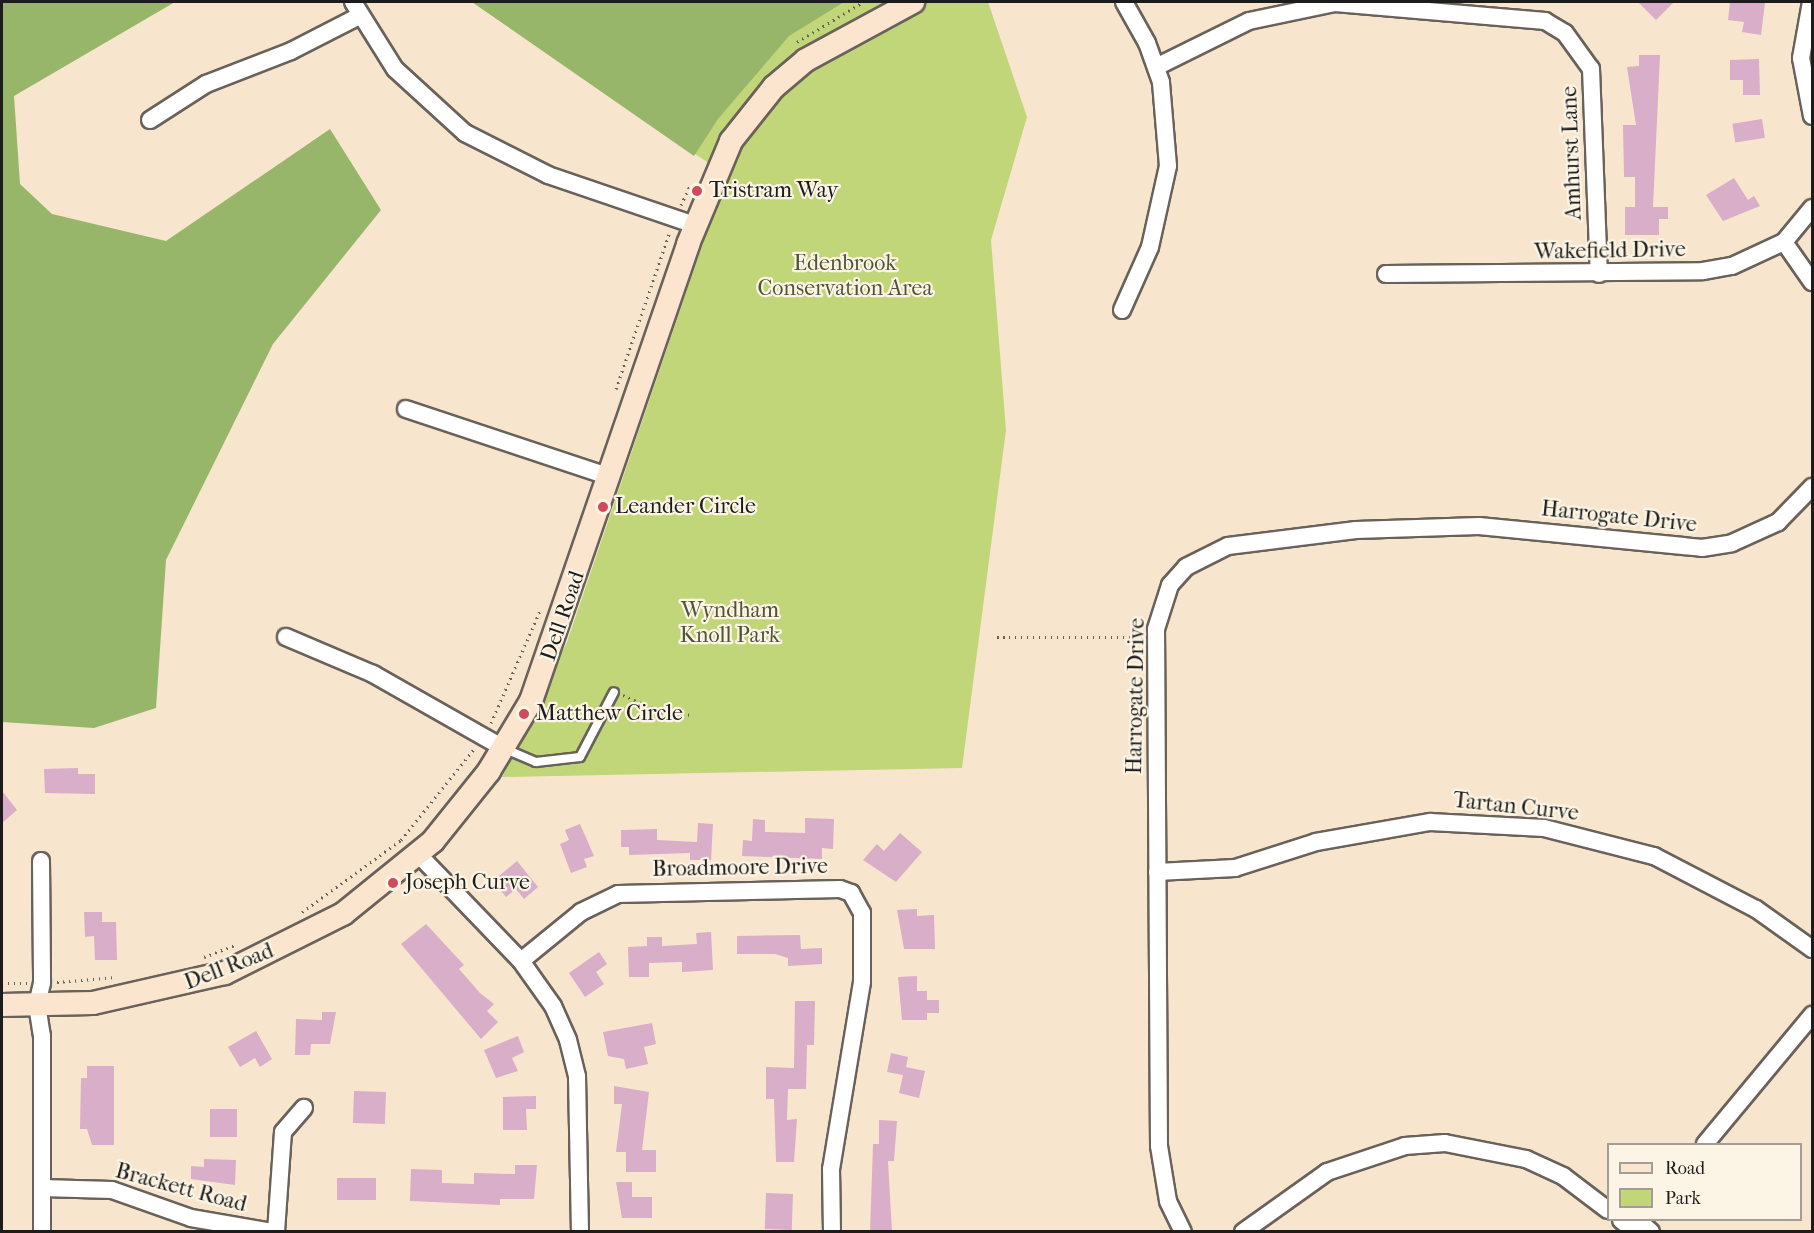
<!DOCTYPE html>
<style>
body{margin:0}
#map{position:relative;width:1814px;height:1233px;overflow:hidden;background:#f8e5ce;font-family:"IM FELL French Canon",serif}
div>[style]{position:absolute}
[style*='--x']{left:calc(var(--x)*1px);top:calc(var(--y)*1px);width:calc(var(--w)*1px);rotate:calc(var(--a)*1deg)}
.green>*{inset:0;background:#c1d579}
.forest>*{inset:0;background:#98b669}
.building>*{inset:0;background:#d8aec8;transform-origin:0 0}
.path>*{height:3px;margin-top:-1.5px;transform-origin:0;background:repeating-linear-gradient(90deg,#69625a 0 1.5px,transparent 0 6px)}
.roads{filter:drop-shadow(2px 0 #69625a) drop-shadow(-2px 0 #69625a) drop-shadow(0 2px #69625a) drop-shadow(0 -2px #69625a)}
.lane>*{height:8px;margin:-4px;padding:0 4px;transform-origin:4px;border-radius:4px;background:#fff}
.street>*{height:16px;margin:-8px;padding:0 8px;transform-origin:8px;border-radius:8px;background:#fff}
.secondary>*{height:22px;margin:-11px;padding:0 11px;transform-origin:11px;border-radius:11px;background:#fce5cf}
.dots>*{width:16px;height:16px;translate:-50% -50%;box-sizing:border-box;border:3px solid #fcf5e5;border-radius:50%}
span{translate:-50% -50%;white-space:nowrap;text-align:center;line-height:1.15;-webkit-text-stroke:4.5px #fcf5e5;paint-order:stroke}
.street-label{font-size:22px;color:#1c1c1c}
.poi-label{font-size:22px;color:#1c1c1c}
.left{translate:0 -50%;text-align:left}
.park-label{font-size:22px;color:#4e5438}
.frame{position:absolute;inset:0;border:3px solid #1c1c1c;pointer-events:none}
.legend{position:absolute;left:1607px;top:1143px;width:195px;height:78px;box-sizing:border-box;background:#fcf5e5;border:2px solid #a29e95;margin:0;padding:8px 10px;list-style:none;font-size:18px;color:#1c1c1c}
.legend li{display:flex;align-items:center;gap:12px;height:30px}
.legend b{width:30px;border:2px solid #a29e95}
</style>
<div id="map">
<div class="green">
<div style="clip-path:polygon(472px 2px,988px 2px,1027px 117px,991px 240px,1006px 430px,962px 768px,502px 777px,567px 642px,726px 175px)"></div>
</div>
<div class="forest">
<div style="clip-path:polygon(2px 2px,175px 2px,14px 96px,20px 184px,52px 214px,166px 241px,330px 129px,381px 210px,273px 344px,166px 560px,156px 708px,94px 728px,2px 722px)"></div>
<div style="clip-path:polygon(472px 2px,844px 2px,789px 36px,718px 119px,694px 156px)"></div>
</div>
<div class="building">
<div style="clip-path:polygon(1638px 2px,1674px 2px,1656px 20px)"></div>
<div style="clip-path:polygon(1730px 2px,1765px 3px,1761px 35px,1742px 32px,1744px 22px,1728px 20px)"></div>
<div style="clip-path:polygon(1639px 55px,1660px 55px,1653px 207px,1668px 207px,1668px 219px,1659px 219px,1659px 235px,1625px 235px,1625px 207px,1635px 207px,1635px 177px,1624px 177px,1623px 125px,1636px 125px,1627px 67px,1639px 66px)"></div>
<div style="clip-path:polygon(1759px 59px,1760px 95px,1743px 95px,1743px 80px,1730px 80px,1730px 60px)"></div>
<div style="left:1762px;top:119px;width:19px;height:30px;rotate:81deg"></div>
<div style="clip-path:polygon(1734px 178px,1748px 200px,1754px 196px,1760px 206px,1723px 221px,1706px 195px)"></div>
<div style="clip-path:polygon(78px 768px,78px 774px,95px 774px,95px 794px,45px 793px,44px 769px)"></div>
<div style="clip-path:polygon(2px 791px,17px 810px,2px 823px)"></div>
<div style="clip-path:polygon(805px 818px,834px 819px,833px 849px,822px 848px,822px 859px,742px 856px,743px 840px,752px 841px,753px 819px,765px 820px,765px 832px,805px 833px)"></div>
<div style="clip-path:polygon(698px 823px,713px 824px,711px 860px,690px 860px,690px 853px,629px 855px,629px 847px,621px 847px,621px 830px,657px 829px,657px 840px,697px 842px)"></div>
<div style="clip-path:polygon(580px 824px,594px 856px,584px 859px,587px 867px,571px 873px,560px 844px,569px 840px,565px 830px)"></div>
<div style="clip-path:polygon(900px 833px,922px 852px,896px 882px,863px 860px,877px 844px,884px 851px)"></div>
<div style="clip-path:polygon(517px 861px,538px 887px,524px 899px,516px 889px,506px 897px,493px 881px)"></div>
<div style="clip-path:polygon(917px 909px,917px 916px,934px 915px,935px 949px,904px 949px,897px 910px)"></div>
<div style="clip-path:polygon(84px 912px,102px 912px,102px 922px,116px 922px,117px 960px,95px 960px,94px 936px,85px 937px)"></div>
<div style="clip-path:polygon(426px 924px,464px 965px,459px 969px,480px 993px,494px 1004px,487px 1011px,498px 1022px,481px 1039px,401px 944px)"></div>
<div style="clip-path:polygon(711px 932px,713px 970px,682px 972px,682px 962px,649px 963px,649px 977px,629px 977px,628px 947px,647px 946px,647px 937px,662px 937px,662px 946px,697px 944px,696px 933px)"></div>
<div style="clip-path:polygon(800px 935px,801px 949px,822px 948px,822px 964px,788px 966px,788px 958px,775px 954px,737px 954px,737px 936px)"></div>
<div style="clip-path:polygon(599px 952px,607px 964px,596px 972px,604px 984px,585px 997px,569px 973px)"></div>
<div style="clip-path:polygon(917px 976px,917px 991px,927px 991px,927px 1000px,939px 1000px,939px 1013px,927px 1013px,927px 1020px,902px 1020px,898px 977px)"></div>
<div style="clip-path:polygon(795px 1001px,815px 1001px,814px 1045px,807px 1045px,806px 1089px,788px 1089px,787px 1120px,797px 1119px,794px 1162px,776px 1162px,774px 1099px,766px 1099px,766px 1067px,794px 1068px)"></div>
<div style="clip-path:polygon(322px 1012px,336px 1012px,330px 1044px,311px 1044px,310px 1055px,295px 1055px,296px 1019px,322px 1020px)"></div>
<div style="clip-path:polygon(652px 1023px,656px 1044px,644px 1047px,648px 1064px,626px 1069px,624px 1059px,608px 1056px,603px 1032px)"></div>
<div style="clip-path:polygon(256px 1031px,272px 1059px,260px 1067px,255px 1058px,240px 1067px,228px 1047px)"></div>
<div style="clip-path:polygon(518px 1036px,524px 1052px,512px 1058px,518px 1071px,496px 1078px,484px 1050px)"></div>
<div style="clip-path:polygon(891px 1053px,908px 1057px,906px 1067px,925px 1071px,919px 1098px,899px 1093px,903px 1075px,887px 1072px)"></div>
<div style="clip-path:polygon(87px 1066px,114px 1066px,114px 1145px,92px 1145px,87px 1129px,80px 1129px,81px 1078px,87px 1078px)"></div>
<div style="clip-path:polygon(614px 1086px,649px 1092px,642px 1150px,656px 1150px,656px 1172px,626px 1172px,626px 1152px,616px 1152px,622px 1104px,614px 1104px)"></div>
<div style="left:354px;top:1091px;width:32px;height:32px;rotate:2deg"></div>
<div style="clip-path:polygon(536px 1096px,536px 1109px,526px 1109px,527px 1130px,503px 1130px,503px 1097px)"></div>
<div style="left:210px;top:1109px;width:27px;height:28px"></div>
<div style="clip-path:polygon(879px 1120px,897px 1121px,894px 1161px,888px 1161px,892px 1232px,870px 1232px,873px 1144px,879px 1144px)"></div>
<div style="clip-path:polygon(204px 1159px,236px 1160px,235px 1185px,191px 1179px,191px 1166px,204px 1167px)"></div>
<div style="clip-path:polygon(515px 1165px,537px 1165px,534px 1199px,500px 1199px,500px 1205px,410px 1201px,411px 1169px,442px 1170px,442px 1183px,474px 1184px,474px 1173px,515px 1174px)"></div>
<div style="left:337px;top:1178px;width:39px;height:22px"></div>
<div style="clip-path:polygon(616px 1182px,632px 1182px,632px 1197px,652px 1197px,652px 1218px,622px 1218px)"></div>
<div style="left:766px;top:1193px;width:27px;height:36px;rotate:2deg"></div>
</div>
<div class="path">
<div style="--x:797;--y:42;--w:77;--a:-31.2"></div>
<div style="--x:681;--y:205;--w:23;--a:-65"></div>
<div style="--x:616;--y:389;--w:167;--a:-71.1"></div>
<div style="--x:997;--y:637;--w:145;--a:0"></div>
<div style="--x:623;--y:695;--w:45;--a:23.7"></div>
<div style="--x:664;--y:713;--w:29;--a:4"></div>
<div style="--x:491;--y:723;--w:122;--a:-66.4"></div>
<div style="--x:302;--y:912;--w:122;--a:-36"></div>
<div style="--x:401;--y:840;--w:117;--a:-51.3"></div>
<div style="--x:204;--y:957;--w:33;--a:-21"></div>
<div style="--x:57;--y:982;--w:59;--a:-4.8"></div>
<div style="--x:2;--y:983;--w:25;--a:0"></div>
</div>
<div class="roads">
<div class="lane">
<div style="--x:503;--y:748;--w:36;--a:23"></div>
<div style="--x:536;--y:762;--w:44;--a:-6.5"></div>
<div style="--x:580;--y:757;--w:73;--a:-62.4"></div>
</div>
<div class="street">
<div style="--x:353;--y:2;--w:79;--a:57.9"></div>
<div style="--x:395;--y:69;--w:95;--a:42.4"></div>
<div style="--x:465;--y:133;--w:93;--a:26.8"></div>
<div style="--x:548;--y:175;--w:155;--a:18.8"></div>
<div style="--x:1811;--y:2;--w:57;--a:100.1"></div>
<div style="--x:1801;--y:58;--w:59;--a:79.3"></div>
<div style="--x:1156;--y:67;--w:104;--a:-26.3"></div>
<div style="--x:1249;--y:21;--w:88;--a:-11.8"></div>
<div style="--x:1335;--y:3;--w:211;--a:4.9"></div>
<div style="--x:1545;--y:21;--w:23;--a:31"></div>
<div style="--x:1565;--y:33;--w:44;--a:54.2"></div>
<div style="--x:1591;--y:69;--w:205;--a:87.8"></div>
<div style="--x:150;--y:120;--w:67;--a:-32.7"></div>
<div style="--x:206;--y:84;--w:91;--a:-21.2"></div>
<div style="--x:291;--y:51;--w:76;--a:-27.2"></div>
<div style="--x:1784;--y:242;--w:49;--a:55"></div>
<div style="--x:1386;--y:274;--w:317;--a:-0.5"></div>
<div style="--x:1703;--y:271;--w:29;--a:-10"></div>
<div style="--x:1732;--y:266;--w:57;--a:-24.8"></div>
<div style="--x:1784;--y:242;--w:44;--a:-50.5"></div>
<div style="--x:1122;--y:310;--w:69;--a:-66"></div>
<div style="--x:1150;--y:247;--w:83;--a:-77.5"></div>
<div style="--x:1168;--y:166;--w:84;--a:-94.8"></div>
<div style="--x:1161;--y:82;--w:41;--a:-109.7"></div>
<div style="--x:1147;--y:43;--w:47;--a:-119.3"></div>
<div style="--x:406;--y:409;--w:215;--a:18.4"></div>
<div style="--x:286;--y:637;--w:95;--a:23"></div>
<div style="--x:373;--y:674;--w:150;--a:29.6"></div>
<div style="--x:418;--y:854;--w:149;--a:46.1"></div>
<div style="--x:521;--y:961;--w:55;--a:54.6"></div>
<div style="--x:553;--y:1006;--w:37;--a:66"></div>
<div style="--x:568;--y:1040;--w:38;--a:76"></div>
<div style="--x:577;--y:1077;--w:155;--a:88.9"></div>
<div style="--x:41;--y:861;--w:122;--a:89.5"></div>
<div style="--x:42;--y:983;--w:23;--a:103"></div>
<div style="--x:37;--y:1005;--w:31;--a:81"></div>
<div style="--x:42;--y:1036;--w:196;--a:90"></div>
<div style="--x:1157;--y:872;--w:78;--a:-2.9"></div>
<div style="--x:1235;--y:868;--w:85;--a:-17.8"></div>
<div style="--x:1316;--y:842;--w:116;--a:-10"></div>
<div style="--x:1430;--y:822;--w:114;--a:3"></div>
<div style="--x:1544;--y:828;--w:114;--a:14.3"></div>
<div style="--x:1654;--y:856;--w:115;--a:27.5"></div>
<div style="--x:1756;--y:909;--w:69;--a:35.5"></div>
<div style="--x:521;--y:961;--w:77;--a:-39.2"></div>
<div style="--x:581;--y:912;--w:41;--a:-25.9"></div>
<div style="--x:618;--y:894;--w:222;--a:-1.3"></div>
<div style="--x:840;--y:889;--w:12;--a:20"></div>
<div style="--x:851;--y:893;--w:23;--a:61"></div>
<div style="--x:862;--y:913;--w:69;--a:90"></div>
<div style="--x:862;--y:982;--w:190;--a:99.4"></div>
<div style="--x:831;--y:1169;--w:63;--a:89.1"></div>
<div style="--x:1705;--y:1144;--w:168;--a:-50.3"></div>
<div style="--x:42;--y:1188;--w:70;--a:1.6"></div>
<div style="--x:112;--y:1190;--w:84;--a:19.5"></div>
<div style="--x:191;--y:1218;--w:82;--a:9.8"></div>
<div style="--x:1621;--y:1220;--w:17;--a:40"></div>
<div style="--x:1640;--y:1222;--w:15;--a:42"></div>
<div style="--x:276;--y:1232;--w:100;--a:-86"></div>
<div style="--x:283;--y:1132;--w:32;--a:-49"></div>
<div style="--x:1183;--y:1232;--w:34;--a:-116"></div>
<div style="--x:1168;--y:1201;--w:56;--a:-99.3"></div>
<div style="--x:1159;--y:1146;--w:517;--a:-90.33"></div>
<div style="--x:1156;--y:629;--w:46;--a:-72.3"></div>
<div style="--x:1170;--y:585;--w:24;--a:-48"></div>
<div style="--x:1186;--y:567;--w:47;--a:-26.6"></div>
<div style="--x:1228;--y:546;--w:129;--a:-7.1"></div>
<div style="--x:1356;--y:530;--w:123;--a:-1.9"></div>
<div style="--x:1479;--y:526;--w:224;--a:5.6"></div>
<div style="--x:1702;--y:548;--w:30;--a:-9"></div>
<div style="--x:1732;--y:543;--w:51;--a:-24.5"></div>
<div style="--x:1778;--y:522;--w:49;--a:-45.8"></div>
<div style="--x:1243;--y:1232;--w:103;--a:-35.5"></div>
<div style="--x:1327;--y:1172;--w:82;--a:-18.4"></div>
<div style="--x:1405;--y:1146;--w:40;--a:-4.3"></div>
<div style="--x:1445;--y:1143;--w:83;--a:11.2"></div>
<div style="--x:1526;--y:1159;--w:41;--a:24.7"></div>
<div style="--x:1563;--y:1176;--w:56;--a:37.1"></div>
</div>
<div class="secondary">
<div style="--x:2;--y:1005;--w:91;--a:-1.3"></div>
<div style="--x:93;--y:1003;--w:135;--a:-12.8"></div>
<div style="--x:225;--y:973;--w:132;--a:-26.6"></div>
<div style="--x:343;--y:914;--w:116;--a:-39"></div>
<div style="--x:433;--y:841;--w:90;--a:-51.3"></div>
<div style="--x:489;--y:771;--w:82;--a:-59"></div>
<div style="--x:531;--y:701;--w:483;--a:-71"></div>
<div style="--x:688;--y:244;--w:112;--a:-67.3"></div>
<div style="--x:731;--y:141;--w:69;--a:-51.5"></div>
<div style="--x:774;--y:87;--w:42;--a:-40.2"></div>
<div style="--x:806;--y:60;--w:122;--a:-28.5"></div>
</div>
</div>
<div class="dots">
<div style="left:697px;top:191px;background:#d1495b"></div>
<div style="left:603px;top:507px;background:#d1495b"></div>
<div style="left:524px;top:714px;background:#d1495b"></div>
<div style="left:393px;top:883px;background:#d1495b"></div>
</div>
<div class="street-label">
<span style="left:1572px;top:153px;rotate:-92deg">Amhurst Lane</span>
<span style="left:1610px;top:251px;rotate:-1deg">Wakefield Drive</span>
<span style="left:1619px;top:517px;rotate:6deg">Harrogate Drive</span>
<span style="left:563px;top:616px;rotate:-71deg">Dell Road</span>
<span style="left:1136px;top:696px;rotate:-89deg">Harrogate Drive</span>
<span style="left:1516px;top:807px;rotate:6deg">Tartan Curve</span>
<span style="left:740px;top:868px;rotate:-1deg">Broadmoore Drive</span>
<span style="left:229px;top:967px;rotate:-21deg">Dell Road</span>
<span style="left:181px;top:1188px;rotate:15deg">Brackett Road</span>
</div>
<div class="poi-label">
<span class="left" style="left:709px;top:191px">Tristram Way</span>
<span class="left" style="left:615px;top:507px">Leander Circle</span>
<span class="left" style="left:536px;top:714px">Matthew Circle</span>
<span class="left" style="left:405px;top:883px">Joseph Curve</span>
</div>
<div class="park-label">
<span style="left:845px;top:276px">Edenbrook<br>Conservation Area</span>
<span style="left:730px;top:623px">Wyndham<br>Knoll Park</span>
</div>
<div class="frame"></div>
<ul class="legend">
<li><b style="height:8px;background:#fce5cf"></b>Road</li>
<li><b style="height:16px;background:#c1d579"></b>Park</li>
</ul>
</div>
